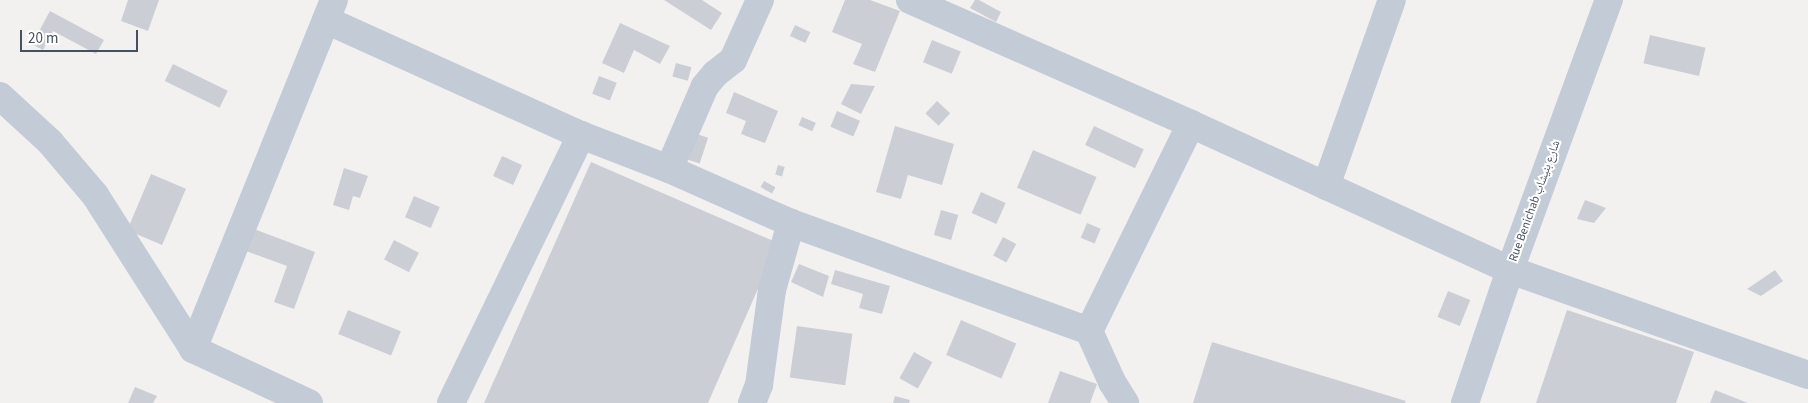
<!DOCTYPE html>
<meta charset="utf-8">
<style>
body{margin:0}
#map{position:relative;width:1808px;height:403px;overflow:hidden;background:#f3f0f0;font-family:"Source Sans 3","Noto Naskh Arabic",sans-serif}
div>[style]{position:absolute}
[style*='--x']{left:calc(var(--x)*1px);top:calc(var(--y)*1px);width:calc(var(--w)*1px);rotate:calc(var(--a)*1deg)}
.building>*{inset:0;background:#ccced6;transform-origin:0 0}
.street>*{height:28px;margin:-14px;padding:0 14px;transform-origin:14px;border-radius:14px;background:#c3cbd6}
span{translate:-50% -50%;white-space:nowrap;text-align:center;line-height:1.15;-webkit-text-stroke:4px #fff;paint-order:stroke}
.street-label{font-size:12px;color:#46515f}
.scale{position:absolute;left:20px;top:30px;width:118px;height:22px;box-sizing:border-box;border:2px solid #46515f;border-top:0;padding-left:6px;font-size:15px;line-height:18px;white-space:nowrap;color:#46515f;-webkit-text-stroke:4px #fff;paint-order:stroke}
</style>
<div id="map">
<div class="building">
<div style="clip-path:polygon(128px 0,159px 0,148px 31px,121px 21px)"></div>
<div style="clip-path:polygon(664px 0,702px 0,722px 13px,711px 30px)"></div>
<div style="clip-path:polygon(845px 0,870px 0,900px 11px,875px 72px,853px 64px,862px 44px,832px 32px)"></div>
<div style="clip-path:polygon(975px 0,979px 0,1001px 12px,996px 22px,970px 8px)"></div>
<div style="clip-path:polygon(50px 11px,104px 40px,96px 54px,53px 31px,43px 50px,32px 44px)"></div>
<div style="clip-path:polygon(620px 23px,670px 46px,660px 64px,634px 50px,624px 73px,602px 63px)"></div>
<div style="left:795px;top:25px;width:17px;height:12px;rotate:25deg"></div>
<div style="left:1650px;top:35px;width:57px;height:29px;rotate:13deg"></div>
<div style="left:932px;top:40px;width:31px;height:24px;rotate:22deg"></div>
<div style="left:676px;top:63px;width:16px;height:14px;rotate:15deg"></div>
<div style="left:173px;top:64px;width:61px;height:19px;rotate:26deg"></div>
<div style="left:599px;top:76px;width:19px;height:19px;rotate:21deg"></div>
<div style="clip-path:polygon(851px 84px,875px 86px,861px 114px,841px 104px)"></div>
<div style="clip-path:polygon(734px 92px,778px 111px,765px 143px,741px 134px,746px 121px,726px 113px)"></div>
<div style="left:937px;top:101px;width:18px;height:17px;rotate:43deg"></div>
<div style="left:837px;top:111px;width:25px;height:17px;rotate:23deg"></div>
<div style="left:802px;top:117px;width:15px;height:9px;rotate:23deg"></div>
<div style="clip-path:polygon(895px 126px,954px 144px,942px 185px,908px 175px,901px 199px,876px 192px)"></div>
<div style="left:1094px;top:126px;width:55px;height:21px;rotate:25deg"></div>
<div style="left:690px;top:132px;width:19px;height:27px;rotate:18deg"></div>
<div style="left:1033px;top:150px;width:69px;height:41px;rotate:23deg"></div>
<div style="left:502px;top:156px;width:22px;height:22px;rotate:24deg"></div>
<div style="clip-path:polygon(591px 162px,778px 243px,708px 403px,484px 403px)"></div>
<div style="left:778px;top:165px;width:7px;height:10px;rotate:16deg"></div>
<div style="clip-path:polygon(344px 168px,368px 176px,360px 198px,353px 196px,349px 210px,333px 205px)"></div>
<div style="left:151px;top:174px;width:38px;height:61px;rotate:23deg"></div>
<div style="left:764px;top:181px;width:13px;height:7px;rotate:29deg"></div>
<div style="left:981px;top:192px;width:27px;height:23px;rotate:24deg"></div>
<div style="left:414px;top:196px;width:28px;height:23px;rotate:23deg"></div>
<div style="clip-path:polygon(1585px 200px,1606px 208px,1594px 223px,1577px 219px)"></div>
<div style="left:941px;top:210px;width:18px;height:26px;rotate:16deg"></div>
<div style="left:1087px;top:223px;width:15px;height:16px;rotate:23deg"></div>
<div style="clip-path:polygon(254px 229px,315px 252px,294px 309px,274px 302px,287px 266px,246px 251px)"></div>
<div style="left:1003px;top:237px;width:15px;height:21px;rotate:28deg"></div>
<div style="left:394px;top:240px;width:28px;height:22px;rotate:27deg"></div>
<div style="clip-path:polygon(799px 264px,829px 276px,823px 297px,791px 282px)"></div>
<div style="clip-path:polygon(835px 270px,890px 286px,882px 314px,859px 308px,863px 294px,831px 284px)"></div>
<div style="clip-path:polygon(1775px 270px,1783px 281px,1761px 296px,1747px 289px)"></div>
<div style="left:1448px;top:291px;width:24px;height:28px;rotate:22deg"></div>
<div style="left:348px;top:310px;width:57px;height:26px;rotate:22deg"></div>
<div style="clip-path:polygon(1567px 310px,1694px 352px,1676px 403px,1536px 403px)"></div>
<div style="left:961px;top:320px;width:60px;height:38px;rotate:23deg"></div>
<div style="left:797px;top:326px;width:56px;height:52px;rotate:8deg"></div>
<div style="clip-path:polygon(1212px 342px,1406px 401px,1405px 403px,1193px 403px)"></div>
<div style="left:914px;top:352px;width:21px;height:30px;rotate:29deg"></div>
<div style="clip-path:polygon(1060px 371px,1097px 384px,1090px 403px,1048px 403px)"></div>
<div style="clip-path:polygon(135px 387px,157px 396px,153px 403px,128px 403px)"></div>
<div style="clip-path:polygon(1715px 390px,1748px 403px,1710px 403px)"></div>
<div style="clip-path:polygon(895px 396px,910px 400px,909px 403px,893px 403px)"></div>
</div>
<div class="street">
<div style="--x:910;--y:0;--w:307;--a:23.8"></div>
<div style="--x:1191;--y:124;--w:351;--a:24.6"></div>
<div style="--x:1510;--y:270;--w:316;--a:19.4"></div>
<div style="--x:326;--y:20;--w:280;--a:24.3"></div>
<div style="--x:581;--y:135;--w:94;--a:21.1"></div>
<div style="--x:669;--y:169;--w:133;--a:23.9"></div>
<div style="--x:791;--y:223;--w:317;--a:19.9"></div>
<div style="--x:1089;--y:331;--w:231;--a:-63.8"></div>
<div style="--x:0;--y:96;--w:68;--a:42.6"></div>
<div style="--x:50;--y:142;--w:70;--a:49.7"></div>
<div style="--x:95;--y:195;--w:183;--a:57.5"></div>
<div style="--x:193;--y:349;--w:128;--a:25"></div>
<div style="--x:669;--y:169;--w:90;--a:-66.6"></div>
<div style="--x:705;--y:86;--w:16;--a:-50"></div>
<div style="--x:715;--y:74;--w:23;--a:-38"></div>
<div style="--x:733;--y:60;--w:66;--a:-65.8"></div>
<div style="--x:1326;--y:186;--w:197;--a:-70.5"></div>
<div style="--x:1089;--y:331;--w:56;--a:65.7"></div>
<div style="--x:1112;--y:382;--w:25;--a:58"></div>
<div style="--x:193;--y:349;--w:376;--a:-68"></div>
<div style="--x:451;--y:403;--w:298;--a:-64.1"></div>
<div style="--x:752;--y:403;--w:19;--a:-69"></div>
<div style="--x:759;--y:385;--w:96;--a:-82.2"></div>
<div style="--x:772;--y:290;--w:70;--a:-74.2"></div>
<div style="--x:1465;--y:403;--w:140;--a:-71.3"></div>
<div style="--x:1510;--y:270;--w:288;--a:-69.9"></div>
</div>
<div class="street-label">
<span style="left:1535px;top:201px;rotate:-70deg">Rue Benichab شارع بنيشاب</span>
</div>
<div class="scale">20 m</div>
</div>
